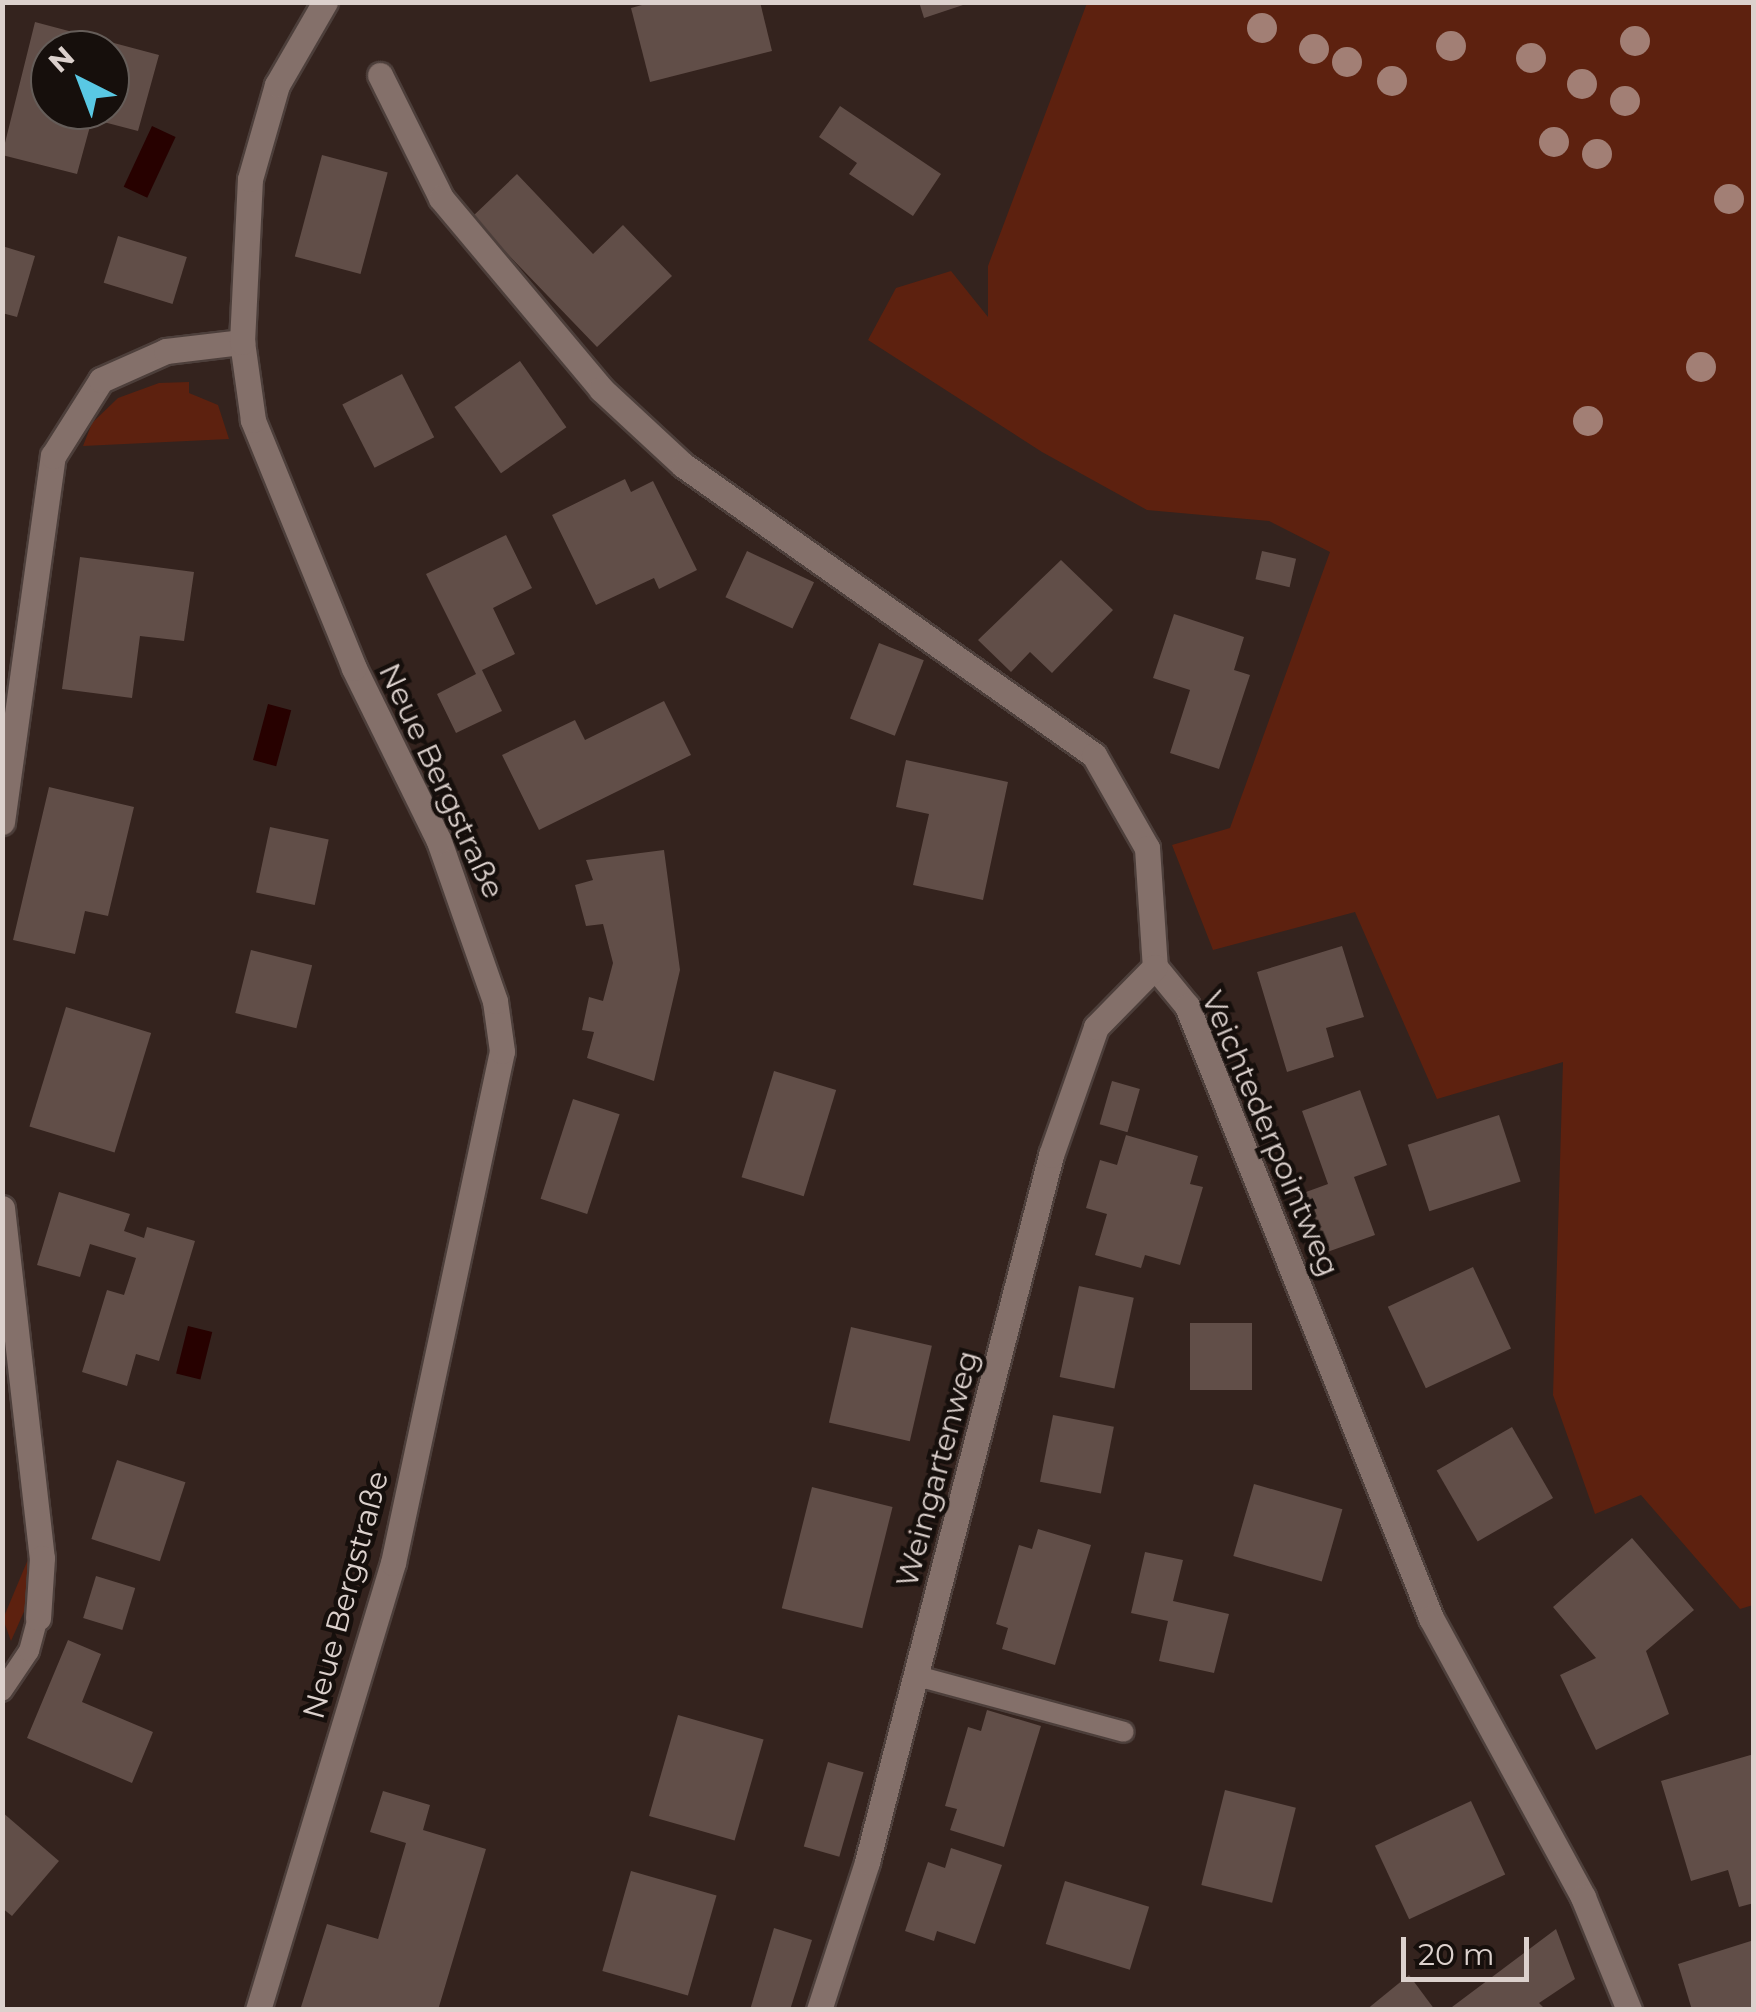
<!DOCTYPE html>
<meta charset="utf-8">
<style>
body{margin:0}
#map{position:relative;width:1756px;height:2012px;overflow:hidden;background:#34231e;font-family:Montserrat,sans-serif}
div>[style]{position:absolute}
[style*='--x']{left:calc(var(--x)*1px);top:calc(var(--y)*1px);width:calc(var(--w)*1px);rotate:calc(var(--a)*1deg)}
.green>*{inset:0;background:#5d210f}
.water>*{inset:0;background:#270100;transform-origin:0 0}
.building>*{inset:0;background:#614e48;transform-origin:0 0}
.roads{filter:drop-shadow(2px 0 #4d3f3b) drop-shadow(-2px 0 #4d3f3b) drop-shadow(0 2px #4d3f3b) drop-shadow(0 -2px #4d3f3b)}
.service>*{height:20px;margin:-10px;padding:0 10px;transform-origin:10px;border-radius:10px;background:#84706a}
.minor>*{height:25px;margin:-12.5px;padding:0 12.5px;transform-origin:12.5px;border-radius:12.5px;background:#84706a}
.tertiary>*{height:25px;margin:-12.5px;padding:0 12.5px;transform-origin:12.5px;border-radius:12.5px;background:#84706a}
.trees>*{width:30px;height:30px;margin:-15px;border-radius:50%;background:#a27f75}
span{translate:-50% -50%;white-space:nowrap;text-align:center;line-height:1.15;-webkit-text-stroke:9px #160f0c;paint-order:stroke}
.street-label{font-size:30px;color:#dcd1cd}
.frame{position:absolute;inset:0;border:5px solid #dcd1cd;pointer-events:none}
.north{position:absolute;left:30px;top:30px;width:100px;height:100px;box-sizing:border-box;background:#160f0c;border:2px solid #655d59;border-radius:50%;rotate:318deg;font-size:28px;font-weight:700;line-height:40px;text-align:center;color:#dcd1cd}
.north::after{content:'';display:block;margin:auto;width:35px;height:45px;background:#59c8e4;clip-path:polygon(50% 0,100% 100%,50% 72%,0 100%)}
.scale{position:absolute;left:1401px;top:1937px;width:128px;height:45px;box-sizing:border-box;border:5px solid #dcd1cd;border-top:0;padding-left:12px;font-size:30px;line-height:35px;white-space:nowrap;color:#dcd1cd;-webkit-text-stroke:8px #160f0c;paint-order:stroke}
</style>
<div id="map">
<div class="green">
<div style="clip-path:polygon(1087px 3px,1753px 3px,1753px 1605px,1740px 1609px,1641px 1495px,1595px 1514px,1553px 1395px,1563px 1062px,1437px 1099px,1355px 912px,1213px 950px,1172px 845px,1230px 828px,1330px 552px,1269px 521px,1147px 510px,1042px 452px,868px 340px,896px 288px,951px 271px,988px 317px,988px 266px)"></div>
<div style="clip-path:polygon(189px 382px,189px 393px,218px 405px,229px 439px,83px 446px,92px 423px,118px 398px,159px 383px)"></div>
<div style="clip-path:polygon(29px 1557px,26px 1607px,11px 1641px,3px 1619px)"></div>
</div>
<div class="water">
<div style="left:152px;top:126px;width:26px;height:67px;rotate:25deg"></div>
<div style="left:268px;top:704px;width:24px;height:58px;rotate:15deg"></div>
<div style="left:188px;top:1326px;width:25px;height:49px;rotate:14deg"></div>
</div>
<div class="building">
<div style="clip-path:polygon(653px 2px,760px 2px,772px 51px,650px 82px,631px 8px)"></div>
<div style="clip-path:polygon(919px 2px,969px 2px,969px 3px,924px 18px)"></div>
<div style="clip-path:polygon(evenodd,35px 22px,159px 55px,138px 131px,92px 119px,77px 174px,2px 155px,35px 22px,50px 50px,110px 50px,110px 110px,50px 110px,50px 50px)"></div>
<div style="clip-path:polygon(840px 106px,941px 174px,913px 216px,849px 174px,857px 163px,819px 137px)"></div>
<div style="left:322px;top:155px;width:68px;height:105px;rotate:15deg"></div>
<div style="clip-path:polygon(517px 174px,593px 254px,623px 225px,672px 276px,597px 347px,472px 217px)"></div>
<div style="left:118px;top:236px;width:72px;height:49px;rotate:17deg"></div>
<div style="clip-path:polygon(2px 246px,35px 256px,17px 317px,2px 313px)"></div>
<div style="left:520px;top:361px;width:81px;height:80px;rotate:55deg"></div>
<div style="left:402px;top:374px;width:71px;height:67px;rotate:63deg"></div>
<div style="clip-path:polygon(625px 479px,631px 492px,653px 481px,697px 570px,659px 589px,654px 578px,596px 605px,552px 515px)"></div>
<div style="clip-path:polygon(506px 535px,532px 588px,493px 608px,515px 654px,482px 670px,502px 711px,456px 733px,437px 694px,476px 674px,426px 574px)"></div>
<div style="left:747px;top:551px;width:74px;height:51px;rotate:25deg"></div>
<div style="left:1262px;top:551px;width:35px;height:29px;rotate:13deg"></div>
<div style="clip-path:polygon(80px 557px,194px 572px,184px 641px,140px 636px,132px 698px,62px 689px)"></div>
<div style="clip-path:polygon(1061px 560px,1113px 610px,1052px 673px,1030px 652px,1011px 672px,978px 640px)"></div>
<div style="clip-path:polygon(1174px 614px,1244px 637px,1234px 670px,1250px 675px,1219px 769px,1170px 753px,1190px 690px,1153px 678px)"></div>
<div style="left:879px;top:643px;width:48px;height:81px;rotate:21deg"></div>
<div style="clip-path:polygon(664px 701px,691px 755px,539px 830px,502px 755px,575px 720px,585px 740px)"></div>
<div style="clip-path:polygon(906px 760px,1008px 782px,983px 900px,913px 885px,929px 814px,896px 807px)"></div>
<div style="clip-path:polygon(49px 787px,134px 807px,108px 916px,85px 911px,75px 954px,13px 940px)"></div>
<div style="left:270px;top:827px;width:60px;height:67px;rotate:12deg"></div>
<div style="clip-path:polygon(664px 850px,680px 970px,654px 1081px,587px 1058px,594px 1032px,582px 1030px,589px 997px,603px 1001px,613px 963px,603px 924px,586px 926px,575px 885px,593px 880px,586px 860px)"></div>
<div style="clip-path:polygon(1342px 946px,1364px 1017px,1326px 1028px,1334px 1057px,1287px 1072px,1257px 972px)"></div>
<div style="left:251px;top:950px;width:63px;height:65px;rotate:14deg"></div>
<div style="left:66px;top:1007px;width:89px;height:125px;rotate:17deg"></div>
<div style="left:774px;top:1071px;width:65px;height:111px;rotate:17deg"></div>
<div style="left:1112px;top:1081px;width:29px;height:45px;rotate:16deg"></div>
<div style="clip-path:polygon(1360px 1090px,1387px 1165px,1354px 1177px,1375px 1235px,1316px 1256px,1295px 1196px,1328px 1184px,1302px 1111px)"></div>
<div style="left:573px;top:1099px;width:49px;height:105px;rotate:18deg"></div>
<div style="left:1499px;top:1115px;width:70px;height:96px;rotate:72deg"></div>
<div style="clip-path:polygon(1126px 1135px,1198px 1156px,1190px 1184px,1203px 1187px,1180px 1265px,1145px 1255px,1141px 1268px,1095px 1255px,1107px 1214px,1086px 1208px,1100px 1160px,1117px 1165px)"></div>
<div style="clip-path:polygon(59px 1192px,130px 1214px,124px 1231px,144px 1238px,147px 1227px,195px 1241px,159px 1361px,136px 1354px,127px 1386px,82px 1372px,107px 1290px,124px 1295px,136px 1258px,90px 1244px,80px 1277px,37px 1265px)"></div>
<div style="left:1473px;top:1267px;width:90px;height:94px;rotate:65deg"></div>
<div style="left:1079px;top:1286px;width:56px;height:93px;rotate:12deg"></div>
<div style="left:1190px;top:1323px;width:62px;height:67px"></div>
<div style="left:851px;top:1327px;width:83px;height:98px;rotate:13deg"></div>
<div style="left:1053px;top:1415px;width:62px;height:68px;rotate:11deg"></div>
<div style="left:1512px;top:1427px;width:82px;height:87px;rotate:60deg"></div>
<div style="left:117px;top:1460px;width:72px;height:83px;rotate:18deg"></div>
<div style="left:1254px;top:1484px;width:92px;height:75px;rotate:16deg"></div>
<div style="left:812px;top:1487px;width:83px;height:125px;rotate:14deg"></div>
<div style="clip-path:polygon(1038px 1529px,1091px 1545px,1055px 1665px,1002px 1649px,1008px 1628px,996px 1624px,1019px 1545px,1032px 1549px)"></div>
<div style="clip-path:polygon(1632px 1538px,1694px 1610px,1646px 1651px,1669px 1714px,1596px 1750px,1560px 1675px,1596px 1658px,1553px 1607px)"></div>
<div style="clip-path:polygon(1145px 1552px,1183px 1560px,1173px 1601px,1229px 1614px,1214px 1673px,1159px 1661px,1168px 1621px,1131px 1613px)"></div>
<div style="left:96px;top:1576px;width:41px;height:44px;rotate:17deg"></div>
<div style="clip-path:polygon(68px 1640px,101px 1654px,82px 1702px,153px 1732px,132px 1783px,27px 1738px)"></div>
<div style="clip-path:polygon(987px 1710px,1041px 1726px,1004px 1847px,950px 1830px,957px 1809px,945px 1806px,968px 1727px,981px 1731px)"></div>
<div style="left:678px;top:1715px;width:89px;height:105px;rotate:16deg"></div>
<div style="clip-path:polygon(1754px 1754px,1754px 1903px,1739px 1907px,1728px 1870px,1691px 1881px,1661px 1781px)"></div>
<div style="left:828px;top:1762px;width:37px;height:88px;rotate:16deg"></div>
<div style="left:1225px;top:1790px;width:73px;height:98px;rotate:14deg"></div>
<div style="clip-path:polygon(383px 1791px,430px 1805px,423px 1830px,486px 1849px,438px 2010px,301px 2007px,327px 1924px,378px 1939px,406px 1843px,370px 1832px)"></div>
<div style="left:1471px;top:1801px;width:81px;height:106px;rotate:65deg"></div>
<div style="clip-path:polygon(2px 1812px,59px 1861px,12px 1916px,2px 1908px)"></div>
<div style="clip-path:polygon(951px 1848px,1002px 1865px,975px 1944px,937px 1931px,934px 1941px,905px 1931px,928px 1862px,945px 1868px)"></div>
<div style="left:631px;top:1871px;width:89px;height:104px;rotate:16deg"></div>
<div style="left:1065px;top:1881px;width:88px;height:66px;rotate:17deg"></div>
<div style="clip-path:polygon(774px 1928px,812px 1940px,790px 2010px,750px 2010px)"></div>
<div style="clip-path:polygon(1556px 1929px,1575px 1979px,1539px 2003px,1546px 2010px,1448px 2010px)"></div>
<div style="clip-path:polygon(1754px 1940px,1754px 2010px,1692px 2010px,1678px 1964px)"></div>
<div style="clip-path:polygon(1409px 1975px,1435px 2010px,1366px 2010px)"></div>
</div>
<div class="roads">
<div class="service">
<div style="--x:917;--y:1676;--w:214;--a:15.1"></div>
<div style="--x:2;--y:1691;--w:48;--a:-56"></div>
<div style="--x:29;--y:1651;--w:34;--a:-75"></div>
</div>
<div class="minor">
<div style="--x:380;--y:75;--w:137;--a:63.6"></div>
<div style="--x:441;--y:198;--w:249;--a:50"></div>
<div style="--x:601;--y:389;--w:112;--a:42.8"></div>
<div style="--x:683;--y:465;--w:503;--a:35.21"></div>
<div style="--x:1094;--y:755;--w:107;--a:60.3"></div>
<div style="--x:1147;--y:848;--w:119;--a:86.2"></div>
<div style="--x:1155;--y:967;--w:50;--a:50.6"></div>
<div style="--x:1187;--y:1006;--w:659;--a:68.26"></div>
<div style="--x:1431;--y:1618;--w:318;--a:61.4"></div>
<div style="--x:1583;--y:1897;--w:122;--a:67.8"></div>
<div style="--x:2;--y:822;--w:370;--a:-82.1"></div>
<div style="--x:53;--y:456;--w:90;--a:-57.7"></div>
<div style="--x:101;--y:380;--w:71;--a:-24"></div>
<div style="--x:166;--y:351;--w:77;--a:-6.8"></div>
<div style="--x:2;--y:1208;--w:352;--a:83.5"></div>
<div style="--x:42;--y:1558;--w:60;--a:93.8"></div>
<div style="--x:819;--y:2010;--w:156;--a:-72"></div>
<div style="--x:867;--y:1862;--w:731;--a:-75.41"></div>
<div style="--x:1051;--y:1155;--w:136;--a:-70.6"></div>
<div style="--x:1096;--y:1027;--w:84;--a:-45.5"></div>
</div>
<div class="tertiary">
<div style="--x:258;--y:2010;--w:467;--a:-73.2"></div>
<div style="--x:393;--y:1563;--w:523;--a:-77.98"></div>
<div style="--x:502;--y:1051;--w:50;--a:-98"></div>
<div style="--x:495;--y:1001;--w:170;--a:-109.3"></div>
<div style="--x:439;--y:841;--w:193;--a:-116.2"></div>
<div style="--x:354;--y:668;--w:268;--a:-112.2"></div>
<div style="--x:253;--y:420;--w:79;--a:-98"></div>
<div style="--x:242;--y:342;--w:163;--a:-87.2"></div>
<div style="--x:250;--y:179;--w:98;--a:-74"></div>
<div style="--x:277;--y:85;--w:96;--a:-60"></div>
</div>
</div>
<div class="trees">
<div style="left:1262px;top:28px"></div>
<div style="left:1635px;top:41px"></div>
<div style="left:1451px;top:46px"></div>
<div style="left:1314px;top:49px"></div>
<div style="left:1531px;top:58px"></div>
<div style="left:1347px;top:62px"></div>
<div style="left:1392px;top:81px"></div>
<div style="left:1582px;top:84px"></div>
<div style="left:1625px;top:101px"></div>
<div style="left:1554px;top:142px"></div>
<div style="left:1597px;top:154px"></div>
<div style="left:1729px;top:199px"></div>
<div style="left:1701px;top:367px"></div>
<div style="left:1588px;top:421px"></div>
</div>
<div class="street-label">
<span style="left:441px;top:781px;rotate:65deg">Neue Bergstraße</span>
<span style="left:1270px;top:1134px;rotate:67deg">Veichtederpointweg</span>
<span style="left:938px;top:1469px;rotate:-75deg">Weingartenweg</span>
<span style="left:346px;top:1595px;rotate:-75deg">Neue Bergstraße</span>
</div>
<div class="frame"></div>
<div class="north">N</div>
<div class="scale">20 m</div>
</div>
